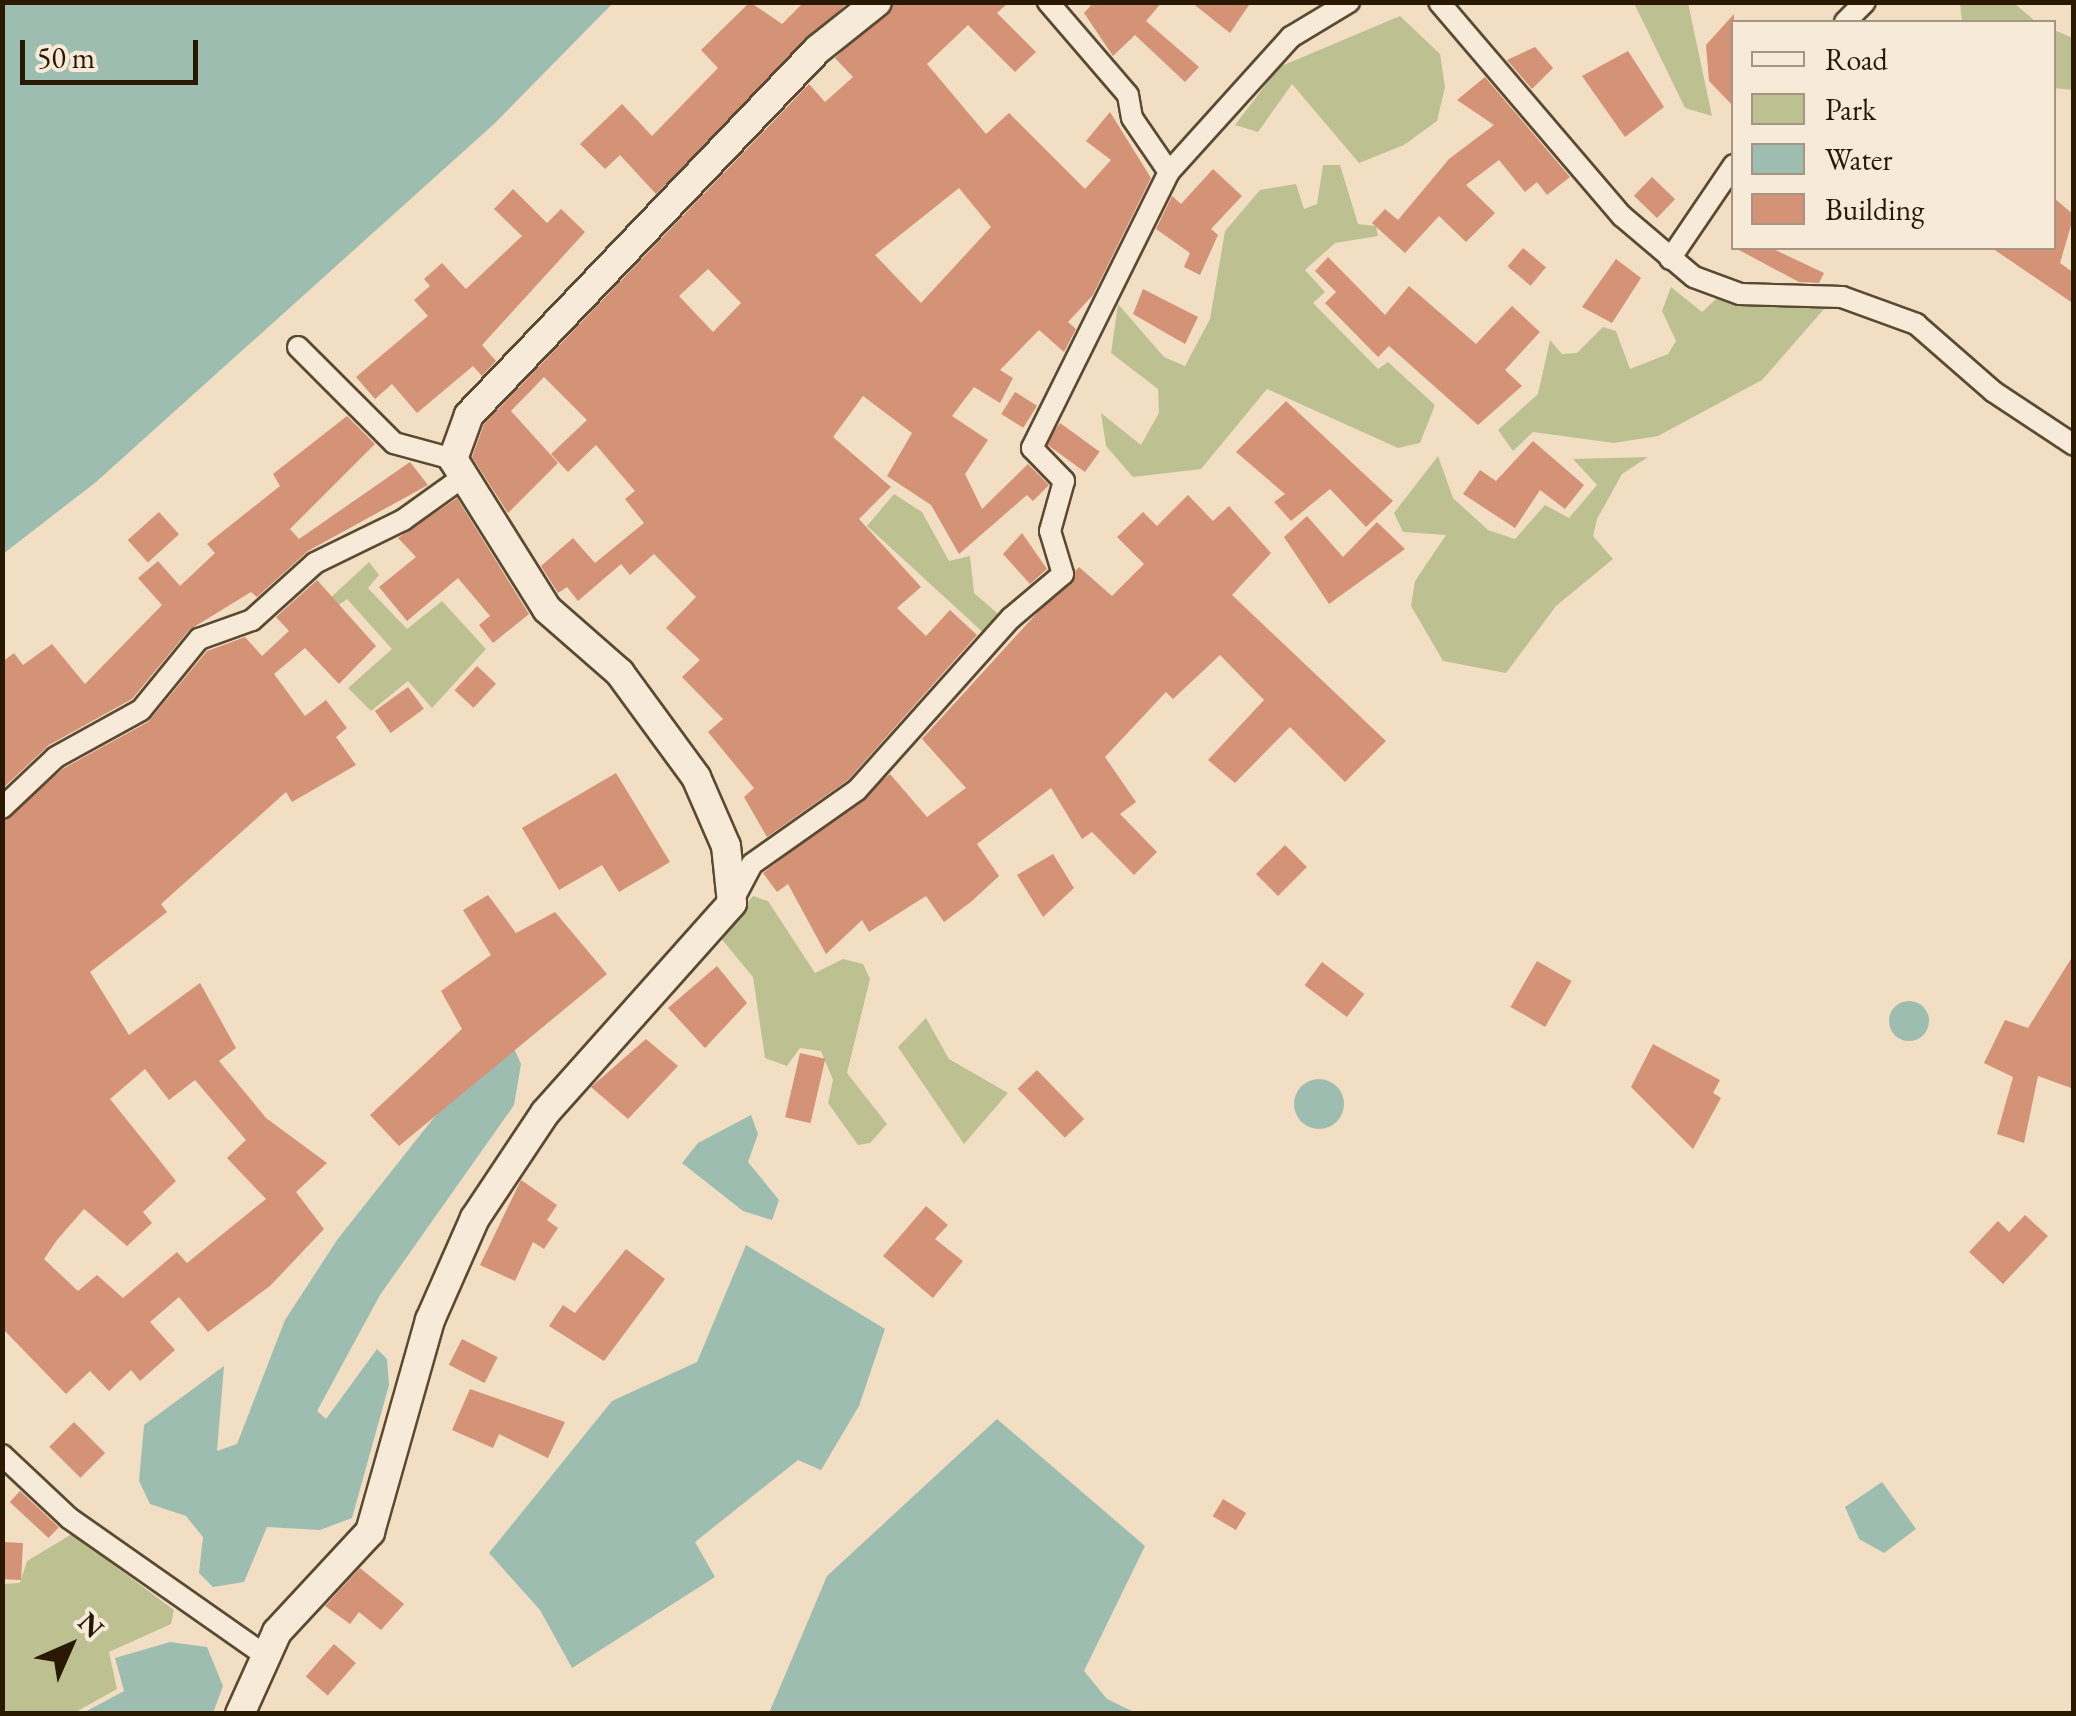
<!DOCTYPE html>
<style>
body{margin:0}
#map{position:relative;width:2076px;height:1716px;overflow:hidden;background:#f2dfc3;font-family:"EB Garamond",serif}
div>[style]{position:absolute}
[style*='--x']{left:calc(var(--x)*1px);top:calc(var(--y)*1px);width:calc(var(--w)*1px);rotate:calc(var(--a)*1deg)}
.green>*{inset:0;background:#bdc192}
.water>*{inset:0;background:#9cbdaf}
.round{border-radius:50%}
.building>*{inset:0;background:#d49277;transform-origin:0 0}
.roads{filter:drop-shadow(2px 0 #5b4a32) drop-shadow(-2px 0 #5b4a32) drop-shadow(0 2px #5b4a32) drop-shadow(0 -2px #5b4a32)}
.street>*{height:20px;margin:-10px;padding:0 10px;transform-origin:10px;border-radius:10px;background:#f7ead8}
.secondary>*{height:28px;margin:-14px;padding:0 14px;transform-origin:14px;border-radius:14px;background:#f7ead8}
span{translate:-50% -50%;white-space:nowrap;text-align:center;line-height:1.15;-webkit-text-stroke:10px #f7ead8;paint-order:stroke}
.frame{position:absolute;inset:0;border:5px solid #291802;pointer-events:none}
.legend{position:absolute;left:1731px;top:20px;width:325px;height:230px;box-sizing:border-box;background:#f7ead8;border:2px solid #a59682;margin:0;padding:12px 18px;list-style:none;font-size:30px;color:#291802}
.legend li{display:flex;align-items:center;gap:20px;height:50px}
.legend b{width:50px;border:2px solid #a59682}
.north{position:absolute;left:20px;top:1596px;width:100px;height:100px;-webkit-text-stroke:8px #f7ead8;paint-order:stroke;rotate:45deg;font-size:28px;font-weight:700;line-height:40px;text-align:center;color:#291802}
.north::after{content:'';display:block;margin:auto;width:35px;height:45px;background:#291802;clip-path:polygon(50% 0,100% 100%,50% 72%,0 100%)}
.scale{position:absolute;left:20px;top:40px;width:178px;height:45px;box-sizing:border-box;border:5px solid #291802;border-top:0;padding-left:12px;font-size:30px;line-height:35px;white-space:nowrap;color:#291802;-webkit-text-stroke:8px #f7ead8;paint-order:stroke}
</style>
<div id="map">
<div class="green">
<div style="clip-path:polygon(1634px 3px,1688px 3px,1712px 116px,1685px 108px)"></div>
<div style="clip-path:polygon(1960px 3px,2014px 3px,2036px 22px,1962px 22px)"></div>
<div style="clip-path:polygon(1400px 16px,1440px 54px,1445px 87px,1437px 121px,1404px 145px,1359px 163px,1292px 84px,1258px 132px,1235px 125px,1279px 67px)"></div>
<div style="clip-path:polygon(2054px 30px,2073px 38px,2073px 90px,2054px 88px)"></div>
<div style="clip-path:polygon(1323px 165px,1340px 165px,1358px 224px,1376px 226px,1378px 236px,1335px 243px,1305px 270px,1325px 292px,1313px 303px,1378px 369px,1388px 362px,1435px 405px,1420px 443px,1398px 448px,1267px 389px,1201px 469px,1133px 477px,1106px 446px,1101px 413px,1141px 445px,1159px 413px,1158px 389px,1111px 353px,1118px 304px,1164px 357px,1185px 366px,1210px 319px,1225px 231px,1260px 190px,1296px 184px,1304px 209px,1317px 204px)"></div>
<div style="clip-path:polygon(1671px 287px,1702px 312px,1716px 299px,1824px 309px,1762px 380px,1658px 436px,1614px 443px,1533px 432px,1513px 451px,1498px 430px,1538px 394px,1550px 340px,1562px 354px,1577px 353px,1603px 327px,1616px 331px,1630px 369px,1668px 354px,1676px 341px,1662px 311px)"></div>
<div style="clip-path:polygon(1438px 456px,1453px 498px,1488px 530px,1515px 539px,1545px 505px,1569px 518px,1597px 485px,1573px 459px,1648px 457px,1622px 474px,1597px 519px,1593px 536px,1613px 559px,1556px 606px,1506px 673px,1443px 661px,1411px 606px,1415px 581px,1446px 535px,1403px 532px,1394px 513px)"></div>
<div style="clip-path:polygon(894px 494px,922px 512px,949px 561px,970px 556px,974px 593px,1004px 619px,987px 636px,867px 526px)"></div>
<div style="clip-path:polygon(369px 562px,379px 575px,368px 588px,407px 629px,442px 601px,486px 649px,432px 708px,408px 681px,371px 711px,348px 688px,392px 649px,347px 599px,332px 610px,326px 602px)"></div>
<div style="clip-path:polygon(753px 896px,768px 901px,815px 973px,843px 959px,863px 964px,870px 979px,847px 1073px,887px 1124px,870px 1143px,858px 1145px,828px 1103px,833px 1080px,821px 1051px,800px 1048px,787px 1066px,765px 1058px,753px 977px,719px 936px)"></div>
<div style="clip-path:polygon(926px 1018px,949px 1059px,1008px 1093px,964px 1144px,898px 1047px)"></div>
<div style="clip-path:polygon(72px 1534px,174px 1610px,171px 1624px,109px 1652px,117px 1689px,74px 1713px,3px 1713px,3px 1584px,20px 1583px,27px 1561px)"></div>
</div>
<div class="water">
<div style="clip-path:polygon(3px 2px,613px 2px,613px 3px,494px 124px,96px 482px,3px 554px)"></div>
<div class="round" style="left:1889px;top:1001px;width:40px;height:40px"></div>
<div style="clip-path:polygon(512px 1044px,521px 1064px,514px 1105px,380px 1295px,317px 1411px,326px 1419px,377px 1349px,387px 1359px,389px 1385px,352px 1518px,320px 1530px,267px 1527px,244px 1582px,213px 1587px,199px 1573px,203px 1537px,186px 1516px,150px 1504px,139px 1481px,144px 1425px,224px 1366px,217px 1451px,237px 1444px,285px 1320px,337px 1240px,489px 1048px)"></div>
<div class="round" style="left:1294px;top:1079px;width:50px;height:50px"></div>
<div style="clip-path:polygon(751px 1115px,758px 1134px,748px 1162px,779px 1200px,772px 1220px,743px 1211px,682px 1163px,698px 1143px)"></div>
<div style="clip-path:polygon(746px 1245px,885px 1329px,859px 1406px,821px 1470px,798px 1460px,695px 1542px,715px 1577px,572px 1668px,540px 1610px,489px 1553px,612px 1401px,697px 1362px)"></div>
<div style="clip-path:polygon(997px 1419px,1145px 1546px,1084px 1671px,1107px 1699px,1136px 1713px,769px 1713px,827px 1576px)"></div>
<div style="clip-path:polygon(1882px 1482px,1916px 1529px,1884px 1553px,1859px 1539px,1845px 1507px)"></div>
<div style="clip-path:polygon(170px 1642px,207px 1647px,223px 1686px,213px 1713px,83px 1713px,124px 1691px,115px 1658px)"></div>
</div>
<div class="building">
<div style="clip-path:polygon(750px 2px,782px 24px,804px 2px,848px 2px,656px 194px,620px 155px,605px 169px,580px 144px,622px 104px,652px 136px,718px 68px,701px 50px)"></div>
<div style="clip-path:polygon(evenodd,894px 2px,1009px 2px,997px 13px,1036px 52px,1015px 72px,968px 25px,927px 64px,986px 134px,1009px 113px,1085px 189px,1111px 160px,1086px 141px,1110px 112px,1151px 178px,1093px 295px,1068px 322px,1076px 329px,1064px 352px,1039px 330px,1000px 370px,1013px 378px,1000px 403px,974px 387px,952px 416px,988px 440px,965px 474px,982px 509px,1028px 464px,1049px 485px,1033px 501px,1027px 495px,959px 554px,931px 505px,887px 476px,912px 433px,863px 396px,833px 437px,891px 487px,859px 519px,921px 587px,897px 608px,926px 636px,950px 610px,977px 635px,848px 780px,767px 837px,744px 797px,754px 788px,708px 732px,723px 719px,682px 677px,700px 660px,666px 628px,696px 597px,654px 554px,630px 575px,621px 564px,578px 601px,567px 587px,558px 593px,541px 566px,573px 538px,595px 563px,644px 523px,625px 499px,635px 491px,596px 445px,568px 472px,551px 454px,587px 420px,544px 377px,511px 411px,558px 463px,508px 513px,472px 457px,484px 424px,809px 84px,825px 102px,853px 77px,835px 58px,894px 2px,959px 188px,991px 227px,921px 303px,875px 255px,959px 188px,894px 2px,708px 269px,741px 303px,713px 332px,679px 296px,708px 269px)"></div>
<div style="clip-path:polygon(1094px 2px,1162px 2px,1146px 21px,1199px 67px,1185px 82px,1135px 35px,1113px 56px,1084px 13px)"></div>
<div style="clip-path:polygon(1191px 2px,1251px 2px,1230px 33px)"></div>
<div style="clip-path:polygon(1734px 14px,1734px 107px,1709px 81px,1706px 45px)"></div>
<div style="clip-path:polygon(1535px 47px,1553px 68px,1532px 89px,1507px 60px)"></div>
<div style="clip-path:polygon(1628px 51px,1664px 107px,1625px 137px,1582px 76px)"></div>
<div style="clip-path:polygon(1485px 77px,1570px 177px,1547px 195px,1537px 182px,1525px 192px,1499px 160px,1466px 185px,1495px 213px,1466px 242px,1439px 216px,1405px 253px,1372px 223px,1385px 209px,1398px 220px,1449px 159px,1494px 125px,1457px 100px)"></div>
<div style="clip-path:polygon(1213px 169px,1242px 196px,1211px 229px,1218px 235px,1200px 275px,1184px 267px,1190px 253px,1156px 229px,1172px 196px,1181px 204px)"></div>
<div style="left:1652px;top:177px;width:32px;height:26px;rotate:44deg"></div>
<div style="clip-path:polygon(513px 189px,547px 223px,561px 209px,585px 232px,482px 345px,496px 361px,482px 376px,473px 366px,417px 413px,392px 384px,375px 399px,356px 377px,428px 316px,414px 300px,430px 286px,424px 279px,442px 263px,466px 289px,522px 236px,494px 209px)"></div>
<div style="clip-path:polygon(2054px 198px,2074px 215px,2060px 263px,2074px 273px,2074px 304px,1992px 248px,2054px 248px)"></div>
<div style="left:1523px;top:248px;width:30px;height:24px;rotate:40deg"></div>
<div style="clip-path:polygon(1771px 248px,1824px 273px,1819px 283px,1799px 282px,1737px 249px)"></div>
<div style="clip-path:polygon(1328px 257px,1385px 315px,1409px 286px,1476px 344px,1512px 306px,1540px 332px,1505px 370px,1522px 386px,1478px 425px,1389px 346px,1378px 357px,1325px 303px,1336px 292px,1315px 271px)"></div>
<div style="clip-path:polygon(1616px 259px,1641px 278px,1612px 323px,1582px 307px)"></div>
<div style="clip-path:polygon(1143px 289px,1198px 317px,1185px 344px,1133px 314px)"></div>
<div style="left:1015px;top:392px;width:26px;height:26px;rotate:32deg"></div>
<div style="clip-path:polygon(1286px 401px,1393px 501px,1366px 527px,1330px 489px,1291px 521px,1274px 502px,1285px 494px,1236px 452px)"></div>
<div style="clip-path:polygon(347px 416px,375px 444px,290px 529px,299px 539px,410px 462px,428px 485px,308px 551px,257px 597px,251px 592px,189px 630px,132px 699px,49px 745px,2px 789px,2px 662px,14px 653px,23px 665px,52px 644px,85px 684px,162px 605px,138px 578px,158px 561px,180px 586px,215px 553px,207px 544px,280px 486px,273px 474px)"></div>
<div style="left:1060px;top:423px;width:49px;height:25px;rotate:36deg"></div>
<div style="clip-path:polygon(1533px 441px,1584px 485px,1565px 509px,1540px 490px,1515px 528px,1463px 494px,1480px 470px,1496px 481px)"></div>
<div style="clip-path:polygon(1188px 495px,1213px 521px,1229px 506px,1271px 553px,1232px 595px,1386px 741px,1345px 782px,1290px 727px,1235px 783px,1208px 760px,1264px 700px,1220px 655px,1173px 699px,1166px 692px,1105px 757px,1136px 802px,1120px 814px,1157px 852px,1134px 875px,1092px 832px,1082px 839px,1051px 788px,977px 844px,999px 876px,972px 901px,944px 922px,926px 896px,869px 932px,862px 920px,826px 954px,788px 884px,777px 892px,763px 873px,890px 774px,927px 817px,966px 788px,922px 739px,1079px 567px,1112px 596px,1144px 564px,1117px 537px,1143px 512px,1157px 526px)"></div>
<div style="clip-path:polygon(457px 498px,529px 614px,493px 643px,479px 625px,490px 616px,458px 578px,407px 621px,379px 587px,416px 557px,398px 538px)"></div>
<div style="left:159px;top:512px;width:30px;height:42px;rotate:48deg"></div>
<div style="clip-path:polygon(1307px 516px,1343px 557px,1377px 522px,1405px 549px,1329px 604px,1284px 537px)"></div>
<div style="clip-path:polygon(1022px 533px,1047px 569px,1030px 584px,1003px 554px)"></div>
<div style="clip-path:polygon(evenodd,317px 580px,376px 646px,339px 684px,305px 648px,274px 674px,305px 716px,326px 700px,347px 728px,336px 737px,356px 765px,292px 802px,286px 792px,161px 904px,167px 912px,90px 972px,129px 1035px,200px 983px,236px 1048px,219px 1061px,266px 1118px,327px 1163px,296px 1192px,324px 1229px,270px 1286px,208px 1332px,179px 1297px,150px 1322px,175px 1350px,140px 1381px,131px 1370px,109px 1391px,90px 1371px,66px 1394px,2px 1328px,2px 821px,64px 768px,148px 722px,207px 651px,245px 637px,262px 656px,289px 631px,276px 617px,317px 580px,145px 1069px,169px 1100px,195px 1080px,246px 1140px,227px 1158px,266px 1199px,187px 1263px,177px 1252px,123px 1298px,97px 1275px,78px 1291px,44px 1259px,57px 1240px,84px 1209px,127px 1246px,152px 1223px,143px 1212px,176px 1181px,110px 1099px,145px 1069px)"></div>
<div style="left:477px;top:666px;width:26px;height:33px;rotate:43deg"></div>
<div style="left:408px;top:687px;width:27px;height:41px;rotate:54deg"></div>
<div style="clip-path:polygon(616px 773px,670px 862px,619px 892px,602px 865px,559px 890px,522px 828px)"></div>
<div style="left:1285px;top:845px;width:31px;height:41px;rotate:45deg"></div>
<div style="clip-path:polygon(1053px 854px,1074px 888px,1043px 917px,1017px 875px)"></div>
<div style="clip-path:polygon(488px 895px,516px 933px,555px 912px,607px 974px,399px 1146px,370px 1115px,462px 1029px,441px 991px,491px 955px,463px 910px)"></div>
<div style="clip-path:polygon(2074px 954px,2074px 1089px,2038px 1076px,2024px 1143px,1997px 1134px,2013px 1077px,1984px 1063px,2005px 1020px,2028px 1028px)"></div>
<div style="left:1537px;top:961px;width:40px;height:53px;rotate:30deg"></div>
<div style="left:1322px;top:962px;width:53px;height:29px;rotate:37deg"></div>
<div style="clip-path:polygon(717px 966px,747px 1003px,705px 1048px,668px 1008px)"></div>
<div style="clip-path:polygon(646px 1039px,678px 1066px,628px 1119px,591px 1087px)"></div>
<div style="clip-path:polygon(1653px 1044px,1720px 1080px,1713px 1093px,1721px 1098px,1693px 1149px,1631px 1087px)"></div>
<div style="left:800px;top:1053px;width:26px;height:66px;rotate:13deg"></div>
<div style="left:1037px;top:1070px;width:68px;height:27px;rotate:46deg"></div>
<div style="clip-path:polygon(521px 1180px,557px 1205px,547px 1220px,558px 1228px,544px 1249px,533px 1242px,515px 1281px,480px 1265px)"></div>
<div style="clip-path:polygon(926px 1206px,948px 1225px,935px 1239px,963px 1261px,933px 1298px,883px 1256px)"></div>
<div style="clip-path:polygon(2025px 1215px,2048px 1236px,2003px 1284px,1969px 1252px,1998px 1221px,2009px 1232px)"></div>
<div style="clip-path:polygon(626px 1249px,665px 1279px,604px 1361px,549px 1326px,563px 1305px,575px 1313px)"></div>
<div style="left:462px;top:1339px;width:40px;height:29px;rotate:27deg"></div>
<div style="clip-path:polygon(470px 1389px,565px 1422px,548px 1458px,499px 1434px,493px 1448px,452px 1430px)"></div>
<div style="left:74px;top:1422px;width:44px;height:35px;rotate:45deg"></div>
<div style="left:20px;top:1491px;width:53px;height:15px;rotate:43deg"></div>
<div style="left:1223px;top:1499px;width:27px;height:20px;rotate:31deg"></div>
<div style="left:2px;top:1542px;width:21px;height:37px;rotate:3deg"></div>
<div style="clip-path:polygon(360px 1568px,404px 1604px,381px 1630px,359px 1612px,350px 1624px,325px 1606px)"></div>
<div style="left:334px;top:1644px;width:29px;height:43px;rotate:41deg"></div>
</div>
<div class="roads">
<div class="street">
<div style="--x:1439;--y:2;--w:282;--a:49.5"></div>
<div style="--x:1622;--y:216;--w:94;--a:40.3"></div>
<div style="--x:1694;--y:277;--w:49;--a:20.3"></div>
<div style="--x:1740;--y:294;--w:102;--a:1.7"></div>
<div style="--x:1842;--y:297;--w:79;--a:20"></div>
<div style="--x:1916;--y:324;--w:103;--a:41.1"></div>
<div style="--x:1994;--y:392;--w:96;--a:33.5"></div>
<div style="--x:1845;--y:22;--w:28;--a:-45"></div>
<div style="--x:1169;--y:172;--w:182;--a:-47.9"></div>
<div style="--x:1291;--y:37;--w:68;--a:-31.1"></div>
<div style="--x:1670;--y:259;--w:114;--a:-55.8"></div>
<div style="--x:298;--y:347;--w:136;--a:45"></div>
<div style="--x:394;--y:443;--w:61;--a:15.2"></div>
<div style="--x:2;--y:808;--w:74;--a:-43.4"></div>
<div style="--x:56;--y:757;--w:97;--a:-28.9"></div>
<div style="--x:141;--y:710;--w:92;--a:-50.8"></div>
<div style="--x:199;--y:639;--w:56;--a:-19.7"></div>
<div style="--x:252;--y:620;--w:85;--a:-42.1"></div>
<div style="--x:315;--y:563;--w:98;--a:-26"></div>
<div style="--x:403;--y:520;--w:74;--a:-35.6"></div>
<div style="--x:732;--y:902;--w:43;--a:-62.2"></div>
<div style="--x:752;--y:864;--w:128;--a:-35.2"></div>
<div style="--x:857;--y:790;--w:231;--a:-48.2"></div>
<div style="--x:1011;--y:618;--w:68;--a:-40.2"></div>
<div style="--x:1063;--y:574;--w:45;--a:-106.8"></div>
<div style="--x:1050;--y:531;--w:52;--a:-74.4"></div>
<div style="--x:1064;--y:481;--w:46;--a:-134.1"></div>
<div style="--x:1032;--y:448;--w:308;--a:-63.6"></div>
<div style="--x:1169;--y:172;--w:65;--a:-124.4"></div>
<div style="--x:1132;--y:118;--w:23;--a:-100"></div>
<div style="--x:1128;--y:95;--w:123;--a:-130.7"></div>
<div style="--x:2;--y:1455;--w:92;--a:43.2"></div>
<div style="--x:69;--y:1518;--w:237;--a:35"></div>
</div>
<div class="secondary">
<div style="--x:240;--y:1714;--w:90;--a:-65.7"></div>
<div style="--x:277;--y:1632;--w:137;--a:-47.1"></div>
<div style="--x:370;--y:1532;--w:220;--a:-74.2"></div>
<div style="--x:430;--y:1320;--w:111;--a:-66.2"></div>
<div style="--x:475;--y:1218;--w:126;--a:-56.3"></div>
<div style="--x:545;--y:1113;--w:281;--a:-48.3"></div>
<div style="--x:732;--y:903;--w:57;--a:-96"></div>
<div style="--x:726;--y:846;--w:75;--a:-113.5"></div>
<div style="--x:696;--y:777;--w:129;--a:-126.2"></div>
<div style="--x:620;--y:673;--w:97;--a:-138.8"></div>
<div style="--x:547;--y:609;--w:177;--a:-122.1"></div>
<div style="--x:453;--y:459;--w:47;--a:-70"></div>
<div style="--x:469;--y:415;--w:506;--a:-46.36"></div>
<div style="--x:818;--y:49;--w:75;--a:-38.5"></div>
</div>
</div>
<div class="frame"></div>
<ul class="legend">
<li><b style="height:12px;background:#f7ead8"></b>Road</li>
<li><b style="height:28px;background:#bdc192"></b>Park</li>
<li><b style="height:28px;background:#9cbdaf"></b>Water</li>
<li><b style="height:28px;background:#d49277"></b>Building</li>
</ul>
<div class="north">N</div>
<div class="scale">50 m</div>
</div>
